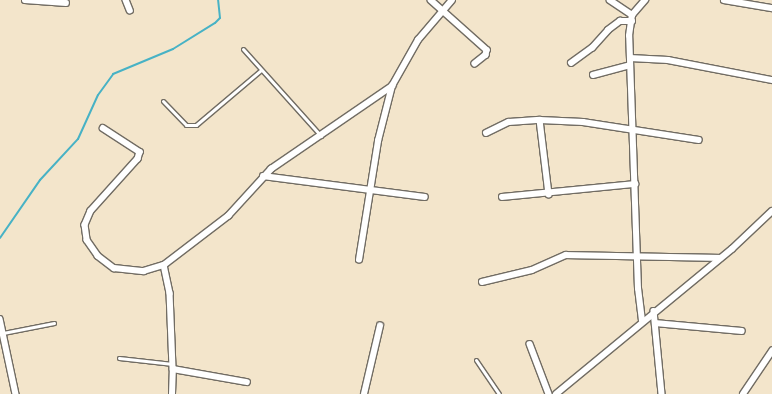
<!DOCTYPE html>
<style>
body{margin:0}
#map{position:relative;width:772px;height:394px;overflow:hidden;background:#f3e5cb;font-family:"Balsamiq Sans",sans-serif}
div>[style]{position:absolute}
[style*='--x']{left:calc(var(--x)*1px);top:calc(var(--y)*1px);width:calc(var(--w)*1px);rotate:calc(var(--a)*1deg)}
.stream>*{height:2px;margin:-1px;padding:0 1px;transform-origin:1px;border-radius:1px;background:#47b2c5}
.roads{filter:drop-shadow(1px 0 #716c63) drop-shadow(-1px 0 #716c63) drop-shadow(0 1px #716c63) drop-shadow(0 -1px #716c63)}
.lane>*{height:3px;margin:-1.5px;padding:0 1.5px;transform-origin:1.5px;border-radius:1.5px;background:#fff}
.street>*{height:5.5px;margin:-2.75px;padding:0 2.75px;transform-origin:2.75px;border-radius:2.75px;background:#fff}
span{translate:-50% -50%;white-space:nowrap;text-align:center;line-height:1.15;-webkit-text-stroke:3px #fbf7ec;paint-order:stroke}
</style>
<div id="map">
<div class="stream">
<div style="--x:0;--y:238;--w:70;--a:-55.4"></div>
<div style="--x:40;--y:180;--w:56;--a:-47.2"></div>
<div style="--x:78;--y:139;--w:48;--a:-65.6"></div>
<div style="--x:98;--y:95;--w:26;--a:-54"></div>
<div style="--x:113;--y:74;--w:65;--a:-22.6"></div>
<div style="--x:173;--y:49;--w:49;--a:-31.8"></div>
<div style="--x:215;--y:23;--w:7;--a:-45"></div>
<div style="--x:220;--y:18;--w:18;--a:-96"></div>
</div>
<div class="roads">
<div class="lane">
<div style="--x:243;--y:49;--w:117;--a:48.1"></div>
<div style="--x:163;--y:101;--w:33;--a:46"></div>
<div style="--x:186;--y:125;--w:10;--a:0"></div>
<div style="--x:196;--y:125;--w:85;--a:-40.2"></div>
<div style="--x:3;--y:333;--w:52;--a:-11.1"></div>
<div style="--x:119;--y:358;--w:54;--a:6.3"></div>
<div style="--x:476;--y:360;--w:41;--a:55.9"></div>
</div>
<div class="street">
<div style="--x:25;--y:0;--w:41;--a:4.2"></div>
<div style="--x:126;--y:0;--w:11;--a:68"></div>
<div style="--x:431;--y:0;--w:75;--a:41.8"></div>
<div style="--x:487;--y:50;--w:5;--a:101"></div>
<div style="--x:486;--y:55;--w:14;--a:141"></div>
<div style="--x:610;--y:0;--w:27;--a:34"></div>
<div style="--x:724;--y:0;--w:49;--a:9.5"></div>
<div style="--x:630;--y:58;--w:38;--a:3"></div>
<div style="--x:668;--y:60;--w:106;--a:10.9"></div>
<div style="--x:571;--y:63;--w:26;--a:-36"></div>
<div style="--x:592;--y:48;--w:24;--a:-48"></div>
<div style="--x:608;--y:30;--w:15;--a:-37"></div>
<div style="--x:620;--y:21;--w:12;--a:0"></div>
<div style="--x:593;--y:75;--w:38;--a:-15"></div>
<div style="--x:540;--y:120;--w:75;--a:83.1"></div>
<div style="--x:103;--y:128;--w:44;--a:33"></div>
<div style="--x:140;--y:152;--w:7;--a:106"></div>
<div style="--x:138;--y:159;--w:70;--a:132.1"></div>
<div style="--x:91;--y:211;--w:15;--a:113"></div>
<div style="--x:85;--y:225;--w:15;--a:82"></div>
<div style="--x:87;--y:240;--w:19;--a:55"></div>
<div style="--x:98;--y:256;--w:20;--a:37"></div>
<div style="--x:114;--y:268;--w:30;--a:6"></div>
<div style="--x:144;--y:271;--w:21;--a:-17"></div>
<div style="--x:164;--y:265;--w:29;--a:78"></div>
<div style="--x:170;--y:293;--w:76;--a:87.7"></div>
<div style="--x:486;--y:133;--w:25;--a:-26"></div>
<div style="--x:509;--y:122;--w:31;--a:-4"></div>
<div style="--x:540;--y:120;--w:43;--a:2.7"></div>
<div style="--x:583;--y:122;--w:117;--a:8.8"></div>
<div style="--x:263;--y:176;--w:163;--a:7.4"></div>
<div style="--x:502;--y:197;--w:134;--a:-5.6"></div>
<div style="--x:359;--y:260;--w:121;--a:-80.9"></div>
<div style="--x:378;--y:141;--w:57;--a:-75.7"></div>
<div style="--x:392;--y:86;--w:53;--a:-60.5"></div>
<div style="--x:418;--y:40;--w:52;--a:-49.6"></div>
<div style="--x:164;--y:265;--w:81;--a:-37.4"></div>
<div style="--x:228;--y:216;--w:64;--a:-47.5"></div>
<div style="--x:271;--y:169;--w:147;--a:-34.4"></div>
<div style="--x:482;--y:282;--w:51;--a:-13.5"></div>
<div style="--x:532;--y:270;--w:37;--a:-24"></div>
<div style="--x:566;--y:255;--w:154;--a:1.1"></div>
<div style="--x:654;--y:311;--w:83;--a:84.5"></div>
<div style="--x:0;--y:319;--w:77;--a:78"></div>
<div style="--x:642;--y:321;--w:32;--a:-97"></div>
<div style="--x:638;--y:289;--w:253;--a:-92"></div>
<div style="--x:629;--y:36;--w:21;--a:-82"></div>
<div style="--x:632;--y:15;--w:20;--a:-49"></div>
<div style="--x:655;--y:323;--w:87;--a:5.3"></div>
<div style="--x:530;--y:344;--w:53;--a:69.2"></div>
<div style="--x:172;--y:394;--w:25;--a:-88"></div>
<div style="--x:173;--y:369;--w:75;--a:10"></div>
<div style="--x:364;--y:394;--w:70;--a:-76.8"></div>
<div style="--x:556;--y:394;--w:228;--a:-39.5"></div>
<div style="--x:732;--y:249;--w:55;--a:-43.5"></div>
<div style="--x:743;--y:394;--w:52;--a:-56"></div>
</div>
</div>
</div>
